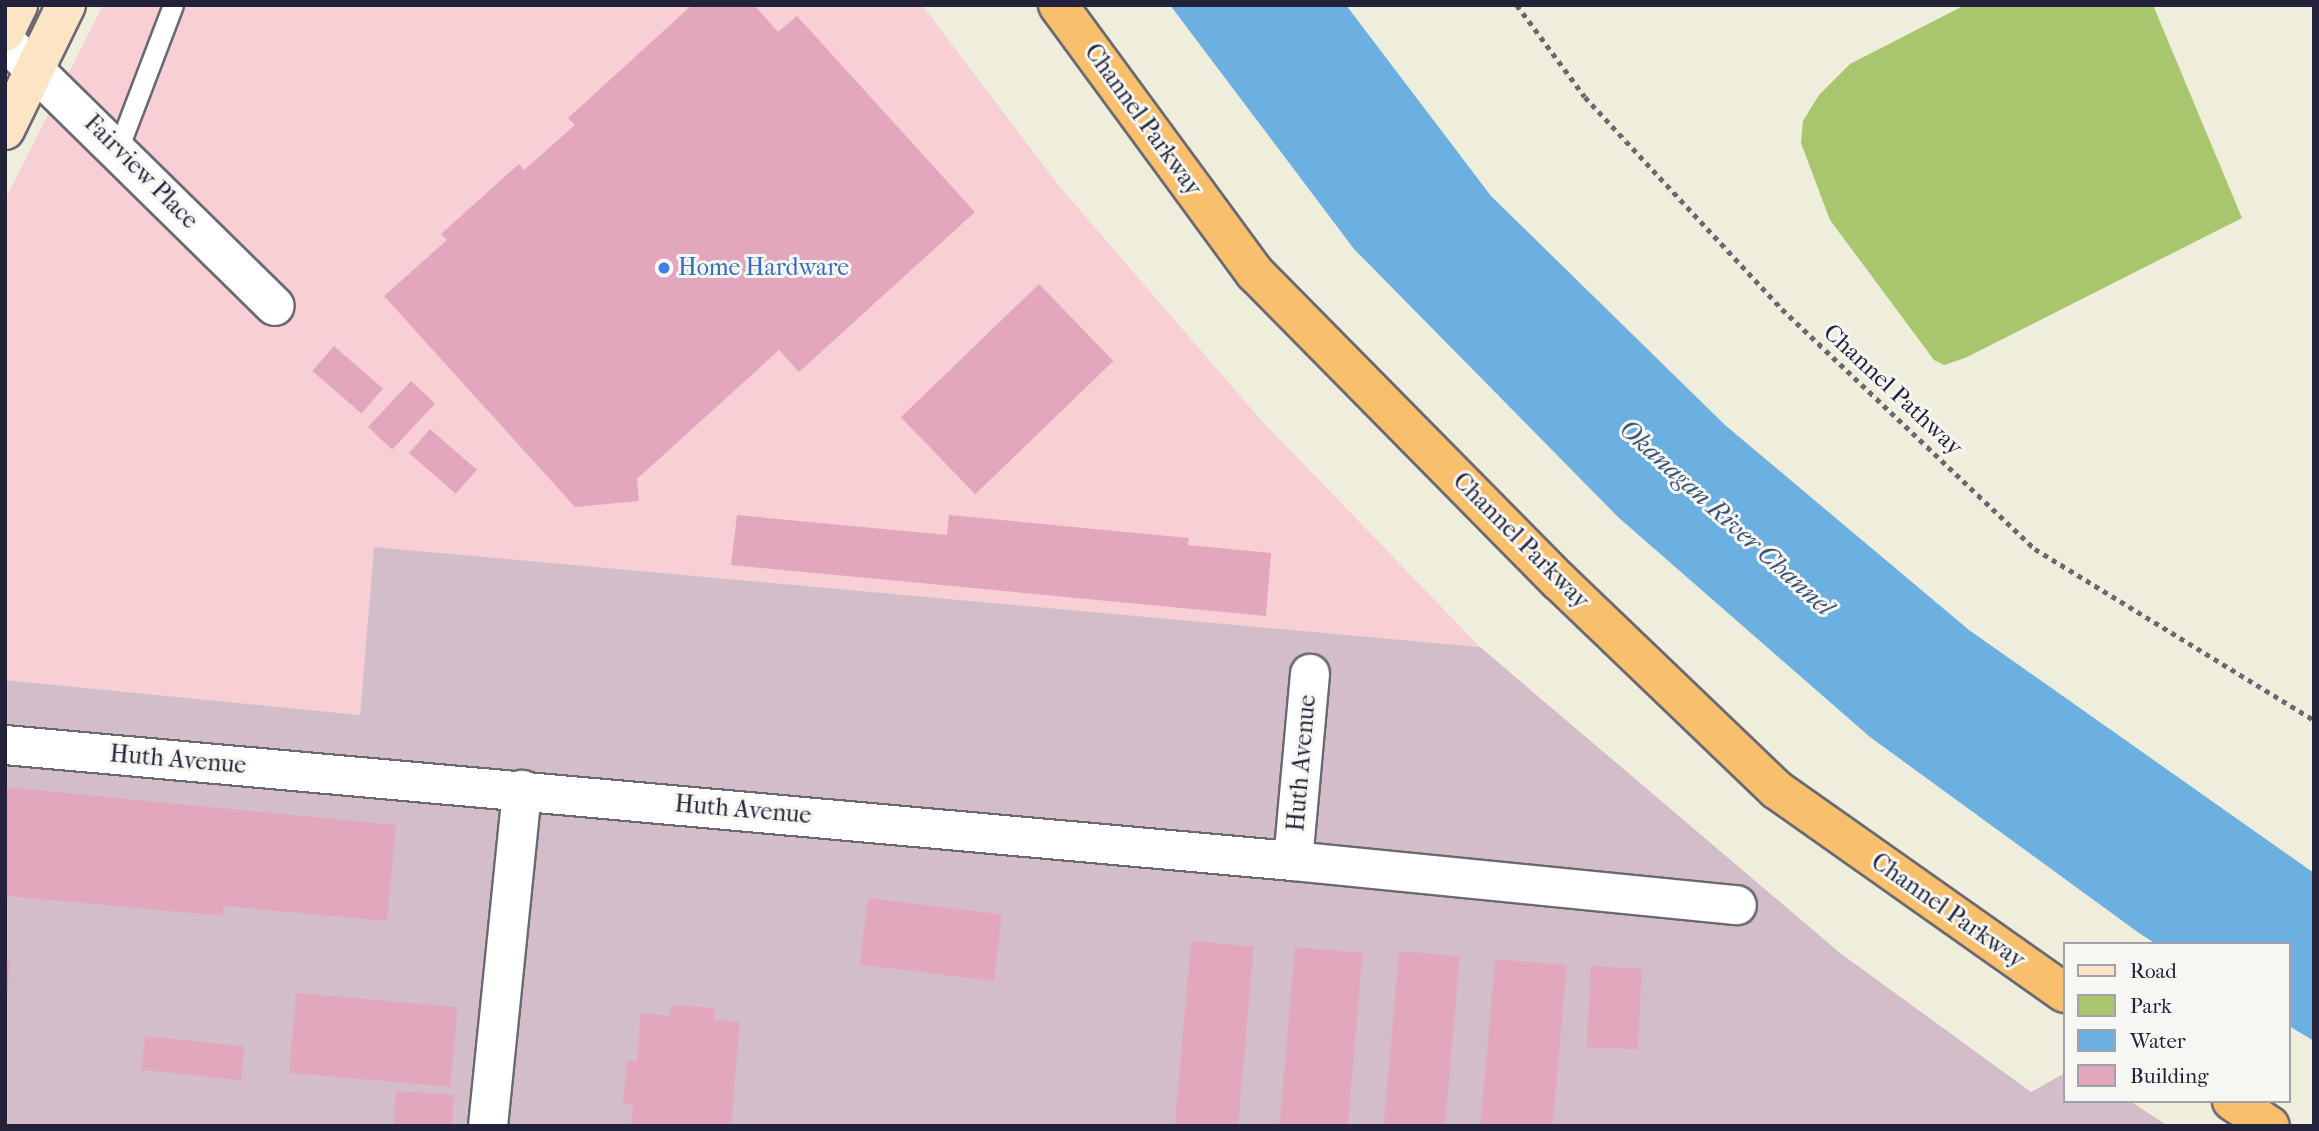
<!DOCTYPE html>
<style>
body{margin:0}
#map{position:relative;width:2319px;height:1131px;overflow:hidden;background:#efeddb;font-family:"IM FELL French Canon",serif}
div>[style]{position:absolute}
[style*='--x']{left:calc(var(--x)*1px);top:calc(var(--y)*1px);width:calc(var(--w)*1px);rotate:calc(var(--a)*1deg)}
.built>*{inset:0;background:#f7cfd4}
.industrial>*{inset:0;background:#d2bdc8}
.green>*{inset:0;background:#a8c66e}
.water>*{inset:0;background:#6bb0e1}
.building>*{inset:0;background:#e3a7bd;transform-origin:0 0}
.path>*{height:4.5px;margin-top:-2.25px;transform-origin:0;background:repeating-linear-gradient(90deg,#6a6973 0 5px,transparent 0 10px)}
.roads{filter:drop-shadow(2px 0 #6a6973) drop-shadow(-2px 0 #6a6973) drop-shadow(0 2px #6a6973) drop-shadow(0 -2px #6a6973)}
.service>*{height:19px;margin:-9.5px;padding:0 9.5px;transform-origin:9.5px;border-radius:9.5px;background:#fff}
.minor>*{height:38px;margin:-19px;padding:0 19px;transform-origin:19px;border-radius:19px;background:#fff}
.secondary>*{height:38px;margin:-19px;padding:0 19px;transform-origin:19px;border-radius:19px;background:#fce5c4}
.trunk>*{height:38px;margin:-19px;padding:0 19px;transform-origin:19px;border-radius:19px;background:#f8bf6c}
.dots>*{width:19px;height:19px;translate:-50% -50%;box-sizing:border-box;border:4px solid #f6f6f2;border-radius:50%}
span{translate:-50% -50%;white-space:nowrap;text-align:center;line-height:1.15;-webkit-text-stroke:6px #f6f6f2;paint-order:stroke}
.street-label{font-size:24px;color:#22223b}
.shop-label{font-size:24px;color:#366cbe}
.left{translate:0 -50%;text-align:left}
.water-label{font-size:26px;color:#3c5475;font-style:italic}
.frame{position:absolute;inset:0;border:7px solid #22223b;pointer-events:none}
.legend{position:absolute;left:2063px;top:942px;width:228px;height:161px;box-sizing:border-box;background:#f6f6f2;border:2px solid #a1a1a9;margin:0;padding:9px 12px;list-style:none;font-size:21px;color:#22223b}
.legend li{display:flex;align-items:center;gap:14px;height:35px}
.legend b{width:35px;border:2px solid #a1a1a9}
</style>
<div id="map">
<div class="built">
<div style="clip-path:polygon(103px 5px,922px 5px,1059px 186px,1260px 419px,1480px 647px,374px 547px,360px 715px,5px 680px,5px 200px)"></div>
</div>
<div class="industrial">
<div style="clip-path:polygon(374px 547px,1480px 647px,1840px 953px,2031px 1092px,2065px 1073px,2065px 1101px,2130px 1101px,2168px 1126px,5px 1126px,5px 680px,360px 715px)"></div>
</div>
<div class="green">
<div style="clip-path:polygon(1965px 5px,2153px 5px,2242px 218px,1965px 358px,1944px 365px,1934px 360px,1830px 220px,1801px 143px,1803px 121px,1819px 95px,1850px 64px)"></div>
</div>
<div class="water">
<div style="clip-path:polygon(1170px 5px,1346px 5px,1491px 196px,1725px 425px,1969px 630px,2314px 873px,2314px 1041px,2289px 1026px,2289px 944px,2156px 944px,2139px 933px,1870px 737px,1618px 517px,1354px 249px)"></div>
</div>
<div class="building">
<div style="clip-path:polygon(692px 5px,754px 5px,778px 32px,797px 16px,975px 212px,799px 372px,779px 350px,637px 479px,639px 501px,575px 507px,384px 296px,447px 240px,441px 234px,519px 164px,524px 170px,575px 125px,568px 118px)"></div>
<div style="left:1039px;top:284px;width:107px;height:192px;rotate:46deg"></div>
<div style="left:334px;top:346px;width:65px;height:33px;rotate:41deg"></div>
<div style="left:411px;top:381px;width:33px;height:63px;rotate:43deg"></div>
<div style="left:430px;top:429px;width:62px;height:32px;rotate:41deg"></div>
<div style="clip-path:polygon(737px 515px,947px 535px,949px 515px,1189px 538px,1188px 545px,1271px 553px,1266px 616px,731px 565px)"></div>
<div style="clip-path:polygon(5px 787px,396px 825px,387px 921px,224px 906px,223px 916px,8px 896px,5px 908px)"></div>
<div style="left:868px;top:898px;width:135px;height:67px;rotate:7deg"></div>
<div style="left:1191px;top:941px;width:63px;height:186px;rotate:5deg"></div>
<div style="left:1295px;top:947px;width:68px;height:180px;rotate:5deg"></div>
<div style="left:1399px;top:951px;width:61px;height:176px;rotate:5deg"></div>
<div style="left:1495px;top:959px;width:72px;height:168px;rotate:5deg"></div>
<div style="clip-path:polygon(5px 961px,10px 961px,7px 998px,5px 998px)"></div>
<div style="left:1591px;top:966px;width:51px;height:81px;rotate:3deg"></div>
<div style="left:296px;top:993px;width:162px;height:80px;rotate:5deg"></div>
<div style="clip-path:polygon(671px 1005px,715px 1008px,714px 1020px,740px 1022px,731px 1126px,631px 1126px,633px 1104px,623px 1103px,627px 1061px,637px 1061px,641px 1013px,670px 1016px)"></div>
<div style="left:145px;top:1036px;width:100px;height:34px;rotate:6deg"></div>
<div style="left:396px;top:1091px;width:58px;height:35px;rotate:4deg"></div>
</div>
<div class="path">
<div style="--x:1517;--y:5;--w:114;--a:53.5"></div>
<div style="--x:1585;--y:97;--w:289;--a:47.1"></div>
<div style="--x:1782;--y:309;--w:349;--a:43.5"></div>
<div style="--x:2035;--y:549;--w:327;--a:31.5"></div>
</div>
<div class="roads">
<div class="service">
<div style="--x:118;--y:149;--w:154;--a:-69.1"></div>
</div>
<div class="minor">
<div style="--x:5;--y:41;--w:378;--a:44.5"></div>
<div style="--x:5;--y:745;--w:1293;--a:5.15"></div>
<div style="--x:1293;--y:861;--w:188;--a:-84.8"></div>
<div style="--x:1293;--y:861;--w:446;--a:5.7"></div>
<div style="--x:488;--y:1126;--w:338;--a:-84.2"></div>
</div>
<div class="secondary">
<div style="--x:5;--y:32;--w:30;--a:-64"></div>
<div style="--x:5;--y:130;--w:139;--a:-64"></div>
</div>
<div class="trunk">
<div style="--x:1058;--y:5;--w:333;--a:53.7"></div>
<div style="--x:1255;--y:273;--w:433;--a:45.4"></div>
<div style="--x:1559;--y:581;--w:302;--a:43.8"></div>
<div style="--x:1777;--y:790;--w:352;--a:35.2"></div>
<div style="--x:2232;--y:1101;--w:45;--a:33.3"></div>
</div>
</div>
<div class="dots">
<div style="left:664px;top:268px;background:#3f7fe0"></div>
</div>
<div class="street-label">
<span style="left:1143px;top:120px;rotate:54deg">Channel Parkway</span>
<span style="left:141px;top:172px;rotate:45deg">Fairview Place</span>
<span style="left:1893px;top:390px;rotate:43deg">Channel Pathway</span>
<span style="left:1521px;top:541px;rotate:45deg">Channel Parkway</span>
<span style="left:178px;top:760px;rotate:5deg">Huth Avenue</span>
<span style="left:1302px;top:763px;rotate:-85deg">Huth Avenue</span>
<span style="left:743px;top:810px;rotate:5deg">Huth Avenue</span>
<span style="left:1948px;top:911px;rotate:35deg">Channel Parkway</span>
</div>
<div class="shop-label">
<span class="left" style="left:678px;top:268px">Home Hardware</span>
</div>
<div class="water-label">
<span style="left:1726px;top:518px;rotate:42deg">Okanagan River Channel</span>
</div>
<div class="frame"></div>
<ul class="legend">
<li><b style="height:9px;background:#fce5c4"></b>Road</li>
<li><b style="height:19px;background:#a8c66e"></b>Park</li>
<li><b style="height:19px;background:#6bb0e1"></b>Water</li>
<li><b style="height:19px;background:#e3a7bd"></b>Building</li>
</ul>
</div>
